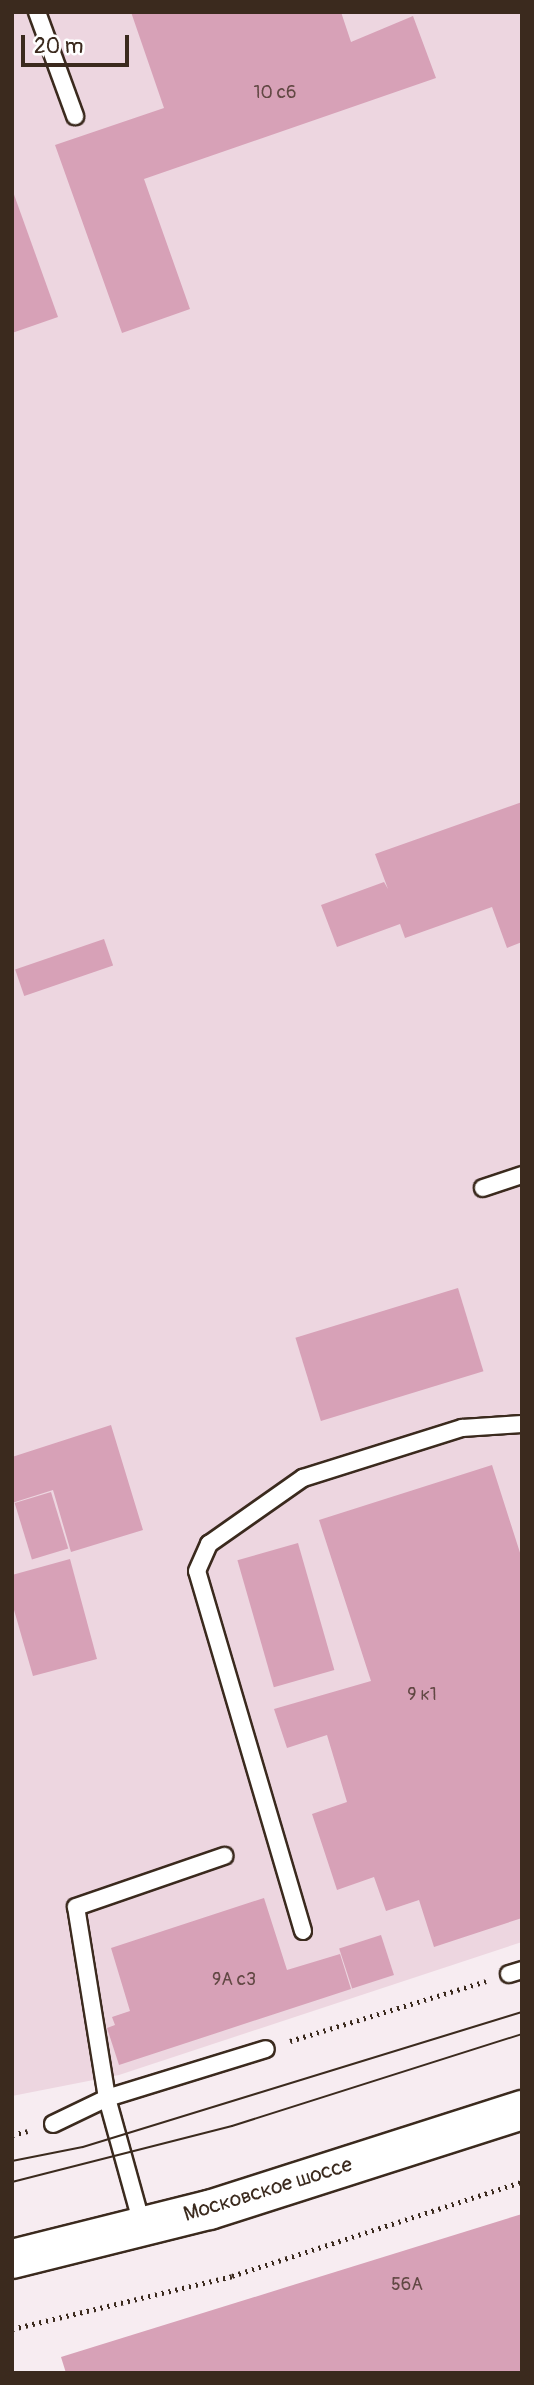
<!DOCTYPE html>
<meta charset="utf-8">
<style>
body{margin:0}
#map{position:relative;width:534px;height:2385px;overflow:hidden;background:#f7ecf1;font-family:Pangolin,sans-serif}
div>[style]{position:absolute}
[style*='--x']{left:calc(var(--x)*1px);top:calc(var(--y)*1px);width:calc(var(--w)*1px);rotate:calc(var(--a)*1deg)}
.built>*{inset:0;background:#edd6e0}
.building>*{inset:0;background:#d7a1b7;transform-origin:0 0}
.path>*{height:4.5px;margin-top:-2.25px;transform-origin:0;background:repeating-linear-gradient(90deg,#3b2a1e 0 2px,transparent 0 7px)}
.roads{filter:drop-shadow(2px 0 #3b2a1e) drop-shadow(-2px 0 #3b2a1e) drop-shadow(0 2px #3b2a1e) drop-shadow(0 -2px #3b2a1e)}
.lane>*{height:16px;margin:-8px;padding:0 8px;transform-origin:8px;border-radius:8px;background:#fff}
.primary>*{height:38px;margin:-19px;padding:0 19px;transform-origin:19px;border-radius:19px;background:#fff}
.tram>*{height:2px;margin:-1px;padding:0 1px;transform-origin:1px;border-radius:1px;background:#3b2a1e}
span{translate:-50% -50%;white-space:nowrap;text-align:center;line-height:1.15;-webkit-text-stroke:6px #fff;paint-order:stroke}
.number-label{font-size:18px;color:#624844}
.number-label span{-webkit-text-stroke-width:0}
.street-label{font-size:21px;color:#3b2a1e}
.frame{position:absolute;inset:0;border:14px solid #3b2a1e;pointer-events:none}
.scale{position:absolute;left:21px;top:35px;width:108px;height:32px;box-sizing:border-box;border:4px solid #3b2a1e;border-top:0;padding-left:9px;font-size:21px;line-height:24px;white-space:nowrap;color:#3b2a1e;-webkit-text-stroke:5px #fff;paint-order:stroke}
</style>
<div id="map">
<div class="built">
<div style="clip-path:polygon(12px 12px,522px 12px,522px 1942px,119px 2075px,12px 2096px)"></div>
</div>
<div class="building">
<div style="clip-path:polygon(131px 12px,341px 12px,351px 42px,413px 16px,436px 78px,144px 179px,190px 309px,122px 333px,55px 145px,164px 108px)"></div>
<div style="clip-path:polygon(12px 189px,58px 317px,12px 333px)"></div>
<div style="clip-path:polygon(522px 802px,522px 942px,507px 948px,492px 907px,405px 938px,400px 924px,337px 947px,321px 905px,384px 882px,388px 889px,375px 854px)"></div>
<div style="left:104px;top:939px;width:28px;height:94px;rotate:71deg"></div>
<div style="left:458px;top:1288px;width:87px;height:170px;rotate:73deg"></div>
<div style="clip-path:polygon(111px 1425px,143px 1530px,71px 1552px,53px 1490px,12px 1503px,12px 1457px)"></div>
<div style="clip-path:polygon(492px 1465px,522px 1559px,522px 1918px,434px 1947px,419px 1900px,386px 1911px,374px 1877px,337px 1890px,312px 1814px,347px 1802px,327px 1735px,287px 1748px,274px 1709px,371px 1681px,319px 1520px)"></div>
<div style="left:51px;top:1492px;width:59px;height:38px;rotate:73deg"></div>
<div style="left:298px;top:1543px;width:132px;height:63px;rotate:74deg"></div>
<div style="clip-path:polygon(70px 1559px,97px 1659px,33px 1676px,12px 1603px,12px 1575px)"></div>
<div style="clip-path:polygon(264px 1898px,287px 1970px,340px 1954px,351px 1989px,119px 2065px,107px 2028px,115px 2025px,112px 2017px,130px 2011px,111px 1948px)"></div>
<div style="left:381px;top:1935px;width:42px;height:44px;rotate:72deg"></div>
<div style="clip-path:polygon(522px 2214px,522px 2373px,66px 2373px,61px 2357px)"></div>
</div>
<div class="path">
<div style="--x:290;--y:2041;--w:205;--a:-17"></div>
<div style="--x:12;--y:2135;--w:16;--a:-14"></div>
<div style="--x:12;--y:2329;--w:226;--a:-13.5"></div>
<div style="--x:232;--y:2276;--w:305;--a:-18"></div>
</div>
<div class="roads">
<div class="lane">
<div style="--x:37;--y:12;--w:111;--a:69.9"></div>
<div style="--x:483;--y:1188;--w:41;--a:-18.4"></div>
<div style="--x:303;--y:1931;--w:375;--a:-106.4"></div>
<div style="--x:197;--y:1571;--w:30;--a:-66"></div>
<div style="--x:209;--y:1544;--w:115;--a:-35.1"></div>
<div style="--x:303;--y:1478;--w:167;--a:-17.5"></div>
<div style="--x:462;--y:1428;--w:60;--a:-3.8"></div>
<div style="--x:509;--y:1974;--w:14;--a:-17"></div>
<div style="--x:53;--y:2124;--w:60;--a:-25.7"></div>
<div style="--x:107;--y:2098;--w:166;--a:-17.1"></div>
<div style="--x:143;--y:2228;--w:135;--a:-105.5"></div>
<div style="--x:107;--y:2098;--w:193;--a:-99.2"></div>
<div style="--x:76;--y:1907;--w:157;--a:-19"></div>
</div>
<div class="primary">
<div style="--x:12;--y:2259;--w:203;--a:-14"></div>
<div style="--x:209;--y:2210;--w:329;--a:-17.7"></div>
</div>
</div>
<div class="tram">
<div style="--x:12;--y:2161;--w:72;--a:-11.2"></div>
<div style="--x:83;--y:2147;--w:459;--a:-17.1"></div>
<div style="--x:12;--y:2182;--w:227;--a:-14.3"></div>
<div style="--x:232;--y:2126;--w:304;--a:-17.6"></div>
</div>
<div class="number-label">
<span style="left:275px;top:93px">10 с6</span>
<span style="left:422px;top:1695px">9 к1</span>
<span style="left:234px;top:1980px">9А с3</span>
<span style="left:407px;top:2285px">56А</span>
</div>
<div class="street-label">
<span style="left:268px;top:2190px;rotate:-17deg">Московское шоссе</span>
</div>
<div class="frame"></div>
<div class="scale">20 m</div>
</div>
